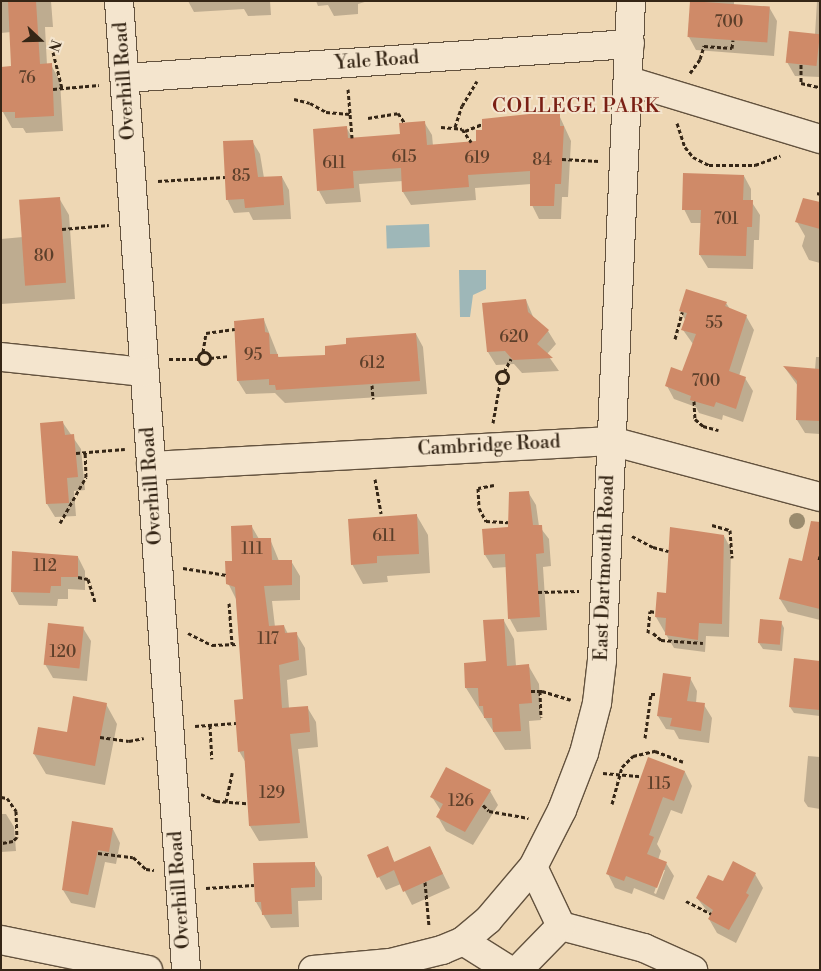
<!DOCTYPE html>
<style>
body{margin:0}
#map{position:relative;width:821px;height:971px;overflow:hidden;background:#eed7b4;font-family:"Libre Bodoni",serif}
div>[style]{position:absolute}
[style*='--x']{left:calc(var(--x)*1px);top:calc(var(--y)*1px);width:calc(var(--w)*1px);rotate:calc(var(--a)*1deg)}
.water>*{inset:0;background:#9eb7b8;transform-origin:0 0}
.shadow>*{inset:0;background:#0003}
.building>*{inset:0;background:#cf8a68;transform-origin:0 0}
.path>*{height:3px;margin-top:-1.5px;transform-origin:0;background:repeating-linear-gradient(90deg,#352616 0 4px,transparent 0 6.5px)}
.path>.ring{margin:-1.5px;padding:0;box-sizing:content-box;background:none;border:3px solid #352616;border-radius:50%}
.roads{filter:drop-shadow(1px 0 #63523e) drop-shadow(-1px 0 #63523e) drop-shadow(0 1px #63523e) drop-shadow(0 -1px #63523e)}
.minor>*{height:28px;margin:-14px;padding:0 14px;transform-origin:14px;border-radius:14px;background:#f4e5ce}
.trees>*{width:16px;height:16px;margin:-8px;border-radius:50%;background:#9a8b6e}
span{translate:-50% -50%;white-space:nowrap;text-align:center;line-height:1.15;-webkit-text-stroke:4px #f4e5ce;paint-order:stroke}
.number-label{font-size:16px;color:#5c3f2a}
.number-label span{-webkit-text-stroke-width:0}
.street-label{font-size:19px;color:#352616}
.neighbourhood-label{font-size:20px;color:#7a1f14;letter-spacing:1px}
.frame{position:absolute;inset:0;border:2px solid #352616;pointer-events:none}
.north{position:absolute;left:15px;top:15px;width:50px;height:50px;-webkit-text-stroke:4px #f4e5ce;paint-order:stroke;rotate:111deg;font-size:14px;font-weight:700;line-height:20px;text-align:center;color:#352616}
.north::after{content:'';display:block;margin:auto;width:18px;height:22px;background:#352616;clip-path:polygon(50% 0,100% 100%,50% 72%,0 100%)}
</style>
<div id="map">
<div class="water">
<div style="left:429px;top:224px;width:23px;height:43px;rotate:88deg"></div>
<div style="clip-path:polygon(459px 270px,486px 270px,486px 289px,473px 295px,470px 317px,460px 317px)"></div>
</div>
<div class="shadow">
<div style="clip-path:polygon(1px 1px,51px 1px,53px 27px,45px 27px,47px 65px,51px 65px,60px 81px,63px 131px,26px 133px,23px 128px,12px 128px,3px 112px,1px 68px,13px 67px,11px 32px,1px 33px)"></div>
<div style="clip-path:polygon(188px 1px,270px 1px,271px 15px,248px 16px,244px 9px,194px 12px)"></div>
<div style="clip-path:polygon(316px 1px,368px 1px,358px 4px,358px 14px,334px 16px,328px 5px,318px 6px)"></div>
<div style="clip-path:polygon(691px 1px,734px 1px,734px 5px,769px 7px,777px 21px,774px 56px,696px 50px,689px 37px)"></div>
<div style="clip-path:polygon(817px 1px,820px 1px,820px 77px,795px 76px,787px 62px,815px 35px)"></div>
<div style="clip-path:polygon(559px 115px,571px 141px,568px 197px,562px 197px,561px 219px,539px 219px,532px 205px,531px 184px,475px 188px,476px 200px,411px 205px,403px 192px,403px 181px,359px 184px,361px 202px,326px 204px,319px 191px,346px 127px,353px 139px,401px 136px,424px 122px,432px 135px,433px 146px,478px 143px)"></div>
<div style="clip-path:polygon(252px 141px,260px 154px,264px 178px,282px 177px,289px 190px,291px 219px,253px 220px,249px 212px,234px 213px,227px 199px)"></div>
<div style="clip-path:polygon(744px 176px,751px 189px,751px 201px,760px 215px,759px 240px,754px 240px,753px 269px,708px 268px,700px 255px,701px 223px,691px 223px,684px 209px)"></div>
<div style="clip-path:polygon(59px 198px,69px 215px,75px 299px,1px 304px,1px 239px,23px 237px)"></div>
<div style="clip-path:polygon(820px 204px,820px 263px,809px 260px,802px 246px,805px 236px,797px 222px)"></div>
<div style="clip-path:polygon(526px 300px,534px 319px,548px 331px,556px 344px,547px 354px,559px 371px,522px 373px,514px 364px,496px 365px,488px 352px,483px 304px)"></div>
<div style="clip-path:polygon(726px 303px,730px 309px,746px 316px,754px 330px,739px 376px,745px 378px,753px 391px,743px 422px,723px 415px,722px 420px,699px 413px,696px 407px,674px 399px,667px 386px,682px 373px,693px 344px,683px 330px,686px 321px,680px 311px)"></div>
<div style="clip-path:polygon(264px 320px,279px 358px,327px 356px,348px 345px,416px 334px,423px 347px,427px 394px,285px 403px,275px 393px,246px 394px,238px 381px)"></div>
<div style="clip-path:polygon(816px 357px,820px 357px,820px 434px,805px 433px,797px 420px,798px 386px,785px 368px,815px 370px)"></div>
<div style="clip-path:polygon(63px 423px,81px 449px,85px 490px,74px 491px,76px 516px,55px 517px,47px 504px,42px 424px)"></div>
<div style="clip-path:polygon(528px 492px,536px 505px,539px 526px,549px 539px,551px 566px,543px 567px,547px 630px,517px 632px,510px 619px,507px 567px,493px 568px,485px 555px,509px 528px)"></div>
<div style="clip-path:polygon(417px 516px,428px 535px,430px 573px,387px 576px,388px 582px,363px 584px,352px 564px)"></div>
<div style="clip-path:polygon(252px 527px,259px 539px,270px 539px,279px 561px,291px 561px,300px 576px,300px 600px,272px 601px,275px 627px,284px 626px,288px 634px,296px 633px,305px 648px,307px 675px,287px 680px,289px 708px,307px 707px,316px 722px,318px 747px,298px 749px,308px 838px,259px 841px,250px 826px,246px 763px,239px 751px,244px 700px,236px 599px,228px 583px,233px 562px)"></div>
<div style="clip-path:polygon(724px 536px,731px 549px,729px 637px,706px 636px,705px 652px,674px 648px,656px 617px,667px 594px)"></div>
<div style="clip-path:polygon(78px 557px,85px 571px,85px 590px,68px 589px,68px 599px,58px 599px,57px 606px,19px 605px,12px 592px)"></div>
<div style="clip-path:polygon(820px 561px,820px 620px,788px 612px,780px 599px,803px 563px)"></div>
<div style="clip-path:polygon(504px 621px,514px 639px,516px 666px,528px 665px,539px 684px,541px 720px,529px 721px,531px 749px,505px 750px,466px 688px,465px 664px,487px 663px)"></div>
<div style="clip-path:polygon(781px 622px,784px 628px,782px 651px,763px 649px,759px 643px)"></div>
<div style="clip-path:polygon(83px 628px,91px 641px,87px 681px,53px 678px,45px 664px)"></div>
<div style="clip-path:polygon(820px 662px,820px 716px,794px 713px,790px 707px)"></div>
<div style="clip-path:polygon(690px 678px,697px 691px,696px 703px,704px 705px,712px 718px,709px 743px,679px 739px,674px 730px,666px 729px,658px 716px)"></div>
<div style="clip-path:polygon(106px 704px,117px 724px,105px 785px,46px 774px,34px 754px,68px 734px)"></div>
<div style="clip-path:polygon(808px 756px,820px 757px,820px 809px,808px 807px,804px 801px)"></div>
<div style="clip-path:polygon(evenodd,649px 759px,685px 772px,692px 786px,682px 814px,671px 810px,657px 844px,661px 851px,658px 860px,666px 863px,674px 876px,664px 900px,634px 888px,632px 894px,615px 888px,608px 874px,649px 759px,662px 870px,665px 870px,656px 894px,654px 893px,662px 870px)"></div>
<div style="clip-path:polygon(490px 791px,498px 805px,473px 845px,446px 831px,438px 817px,441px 811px,432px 797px)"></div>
<div style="clip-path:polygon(1px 814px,6px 814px,14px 827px,16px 851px,1px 852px)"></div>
<div style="clip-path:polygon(113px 829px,120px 843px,116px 864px,105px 862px,95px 908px,71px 903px,63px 890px)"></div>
<div style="clip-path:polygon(430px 847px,450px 888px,412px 905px,401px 884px,386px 890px,379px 877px,387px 848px,395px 863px)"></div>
<div style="clip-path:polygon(314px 863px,322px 877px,322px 900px,298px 901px,299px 927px,271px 928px,256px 902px,255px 864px)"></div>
<div style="clip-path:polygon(755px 874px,763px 888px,736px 943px,717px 933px,709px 919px,711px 916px,697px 898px,723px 883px)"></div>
</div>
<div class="building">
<div style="clip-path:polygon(8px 1px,36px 1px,40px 64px,52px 63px,54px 116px,15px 118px,15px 112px,2px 112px,1px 67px,11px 66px)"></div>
<div style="left:690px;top:1px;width:80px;height:36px;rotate:4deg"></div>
<div style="left:789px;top:31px;width:31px;height:32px;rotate:6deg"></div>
<div style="clip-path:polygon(539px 113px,560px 113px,560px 126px,564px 126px,561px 184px,555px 184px,554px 206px,530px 206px,530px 171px,468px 175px,469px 187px,402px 192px,401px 168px,353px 171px,354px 188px,317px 191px,313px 129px,347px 126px,348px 138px,400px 134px,399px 123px,425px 121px,427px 145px,476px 141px,476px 130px,482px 130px,482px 119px)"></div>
<div style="clip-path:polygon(253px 140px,258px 177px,282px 176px,284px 205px,245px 208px,244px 199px,226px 200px,223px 141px)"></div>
<div style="clip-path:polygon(683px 173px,744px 175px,743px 200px,753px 200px,752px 227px,747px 227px,746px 256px,699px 255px,701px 210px,682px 210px)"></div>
<div style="left:60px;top:197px;width:86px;height:41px;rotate:86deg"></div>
<div style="clip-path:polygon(803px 198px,820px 202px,820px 229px,795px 222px)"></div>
<div style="clip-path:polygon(686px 289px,727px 302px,725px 306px,747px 315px,729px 371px,746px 377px,736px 409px,716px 402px,714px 407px,690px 400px,691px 396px,665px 386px,671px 367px,682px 371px,696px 334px,681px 330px,687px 313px,679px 311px)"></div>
<div style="clip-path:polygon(526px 299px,528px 312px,549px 330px,537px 344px,553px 358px,513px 360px,505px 351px,487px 352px,482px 303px)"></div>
<div style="clip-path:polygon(264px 318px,265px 332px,269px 333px,270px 354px,278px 354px,278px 357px,325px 355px,325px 346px,346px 344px,346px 338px,416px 333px,420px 381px,276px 390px,275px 385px,269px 385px,269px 379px,237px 381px,234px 321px)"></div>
<div style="clip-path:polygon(783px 366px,820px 369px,820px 421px,796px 420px,797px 381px)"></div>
<div style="clip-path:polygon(63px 421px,65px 435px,74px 434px,78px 477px,67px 478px,69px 503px,46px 504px,40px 423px)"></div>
<div style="clip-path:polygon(529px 491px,533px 525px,542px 525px,544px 553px,536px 554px,540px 617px,508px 619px,505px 554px,484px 555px,482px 529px,508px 527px,509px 492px)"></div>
<div style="clip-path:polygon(417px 514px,419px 554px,377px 556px,377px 563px,351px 565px,348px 519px)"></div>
<div style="clip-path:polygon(811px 521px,820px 522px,820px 609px,779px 599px,789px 558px,802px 561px)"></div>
<div style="clip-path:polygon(252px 525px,253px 538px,271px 538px,272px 560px,292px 560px,292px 585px,264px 586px,269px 626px,284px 625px,285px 633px,297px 632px,299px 660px,279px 665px,282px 708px,308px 706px,310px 732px,290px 734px,300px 823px,249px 826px,244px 751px,238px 752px,234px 700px,243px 699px,235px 587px,226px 584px,225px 561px,232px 561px,231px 526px)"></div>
<div style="clip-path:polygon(670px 527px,724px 535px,722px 624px,699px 623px,698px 640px,665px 635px,666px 618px,655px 617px,657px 592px,666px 593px)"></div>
<div style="clip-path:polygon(12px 551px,78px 556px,78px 577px,61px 577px,61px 586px,51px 586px,50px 593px,11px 592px)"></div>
<div style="clip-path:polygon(504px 619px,507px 666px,529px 664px,532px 703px,519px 704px,521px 731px,493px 732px,492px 718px,484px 718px,483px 706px,479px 706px,478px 688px,465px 688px,464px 663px,486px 661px,483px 620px)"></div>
<div style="left:760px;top:619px;width:22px;height:24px;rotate:5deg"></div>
<div style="left:48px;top:623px;width:36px;height:42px;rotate:6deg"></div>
<div style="clip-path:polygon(794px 658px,820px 661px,820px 710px,789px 707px)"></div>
<div style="clip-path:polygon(663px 673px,691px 677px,687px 701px,705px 703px,701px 731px,670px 726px,672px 718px,657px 716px)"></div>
<div style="clip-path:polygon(73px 696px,107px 703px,95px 766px,33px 754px,38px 727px,67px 732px)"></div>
<div style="clip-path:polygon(648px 757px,685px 771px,674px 801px,663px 797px,649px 835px,654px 837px,647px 854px,667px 862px,657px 888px,626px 876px,624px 881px,606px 874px)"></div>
<div style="clip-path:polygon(446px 767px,491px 790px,465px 832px,436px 817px,443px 804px,430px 797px)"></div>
<div style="clip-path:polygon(72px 821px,113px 828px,109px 852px,98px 850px,88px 895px,62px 890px)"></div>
<div style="clip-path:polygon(388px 846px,394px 862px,430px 846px,443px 874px,403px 892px,394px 870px,377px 878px,367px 855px)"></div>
<div style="clip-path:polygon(733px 861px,756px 873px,746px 893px,749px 895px,729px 930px,708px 919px,713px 910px,696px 898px,708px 875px,723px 881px)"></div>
<div style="clip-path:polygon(315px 862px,315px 887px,291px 888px,292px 914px,262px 915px,261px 902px,255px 902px,253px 863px)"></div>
</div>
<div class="path">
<div style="--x:53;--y:52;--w:38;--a:76"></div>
<div style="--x:801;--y:64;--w:19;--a:90"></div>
<div style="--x:801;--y:83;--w:18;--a:13"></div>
<div style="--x:690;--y:73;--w:17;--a:-54"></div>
<div style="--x:700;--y:59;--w:14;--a:-73"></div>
<div style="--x:704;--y:46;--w:28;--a:4"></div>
<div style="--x:732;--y:48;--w:8;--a:-83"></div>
<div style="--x:53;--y:89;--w:46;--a:-5"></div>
<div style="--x:348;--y:89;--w:49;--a:85.3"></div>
<div style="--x:294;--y:99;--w:16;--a:14"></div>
<div style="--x:310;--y:103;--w:18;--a:29"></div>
<div style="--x:326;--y:112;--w:24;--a:5"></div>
<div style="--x:368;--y:118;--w:30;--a:-9"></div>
<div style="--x:398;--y:113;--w:11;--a:56"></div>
<div style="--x:677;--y:123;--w:25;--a:72"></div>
<div style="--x:685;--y:147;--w:13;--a:51"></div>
<div style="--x:693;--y:157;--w:18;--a:27"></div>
<div style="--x:709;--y:165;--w:46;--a:0"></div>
<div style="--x:755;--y:165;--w:27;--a:-20"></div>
<div style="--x:441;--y:127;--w:21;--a:5"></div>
<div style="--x:462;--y:129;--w:16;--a:55"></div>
<div style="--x:455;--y:127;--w:22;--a:-72"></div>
<div style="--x:462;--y:106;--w:29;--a:-59"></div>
<div style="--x:465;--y:131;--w:18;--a:-22"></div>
<div style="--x:562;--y:159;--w:37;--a:3"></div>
<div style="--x:158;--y:181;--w:67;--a:-3.4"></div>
<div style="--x:817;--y:193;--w:3;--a:18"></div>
<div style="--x:62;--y:229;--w:47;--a:-4.9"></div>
<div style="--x:675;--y:339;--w:28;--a:-75"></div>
<div style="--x:203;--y:352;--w:19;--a:-81"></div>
<div style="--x:206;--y:333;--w:29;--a:-8"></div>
<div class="ring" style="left:198px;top:352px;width:9px;height:9px"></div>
<div style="--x:210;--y:358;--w:18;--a:-6"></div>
<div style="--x:169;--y:359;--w:30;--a:0"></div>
<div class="ring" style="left:496px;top:371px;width:9px;height:9px"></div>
<div style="--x:504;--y:372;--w:15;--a:-62"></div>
<div style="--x:372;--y:385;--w:14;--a:86"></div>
<div style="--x:694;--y:401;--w:18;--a:87"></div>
<div style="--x:695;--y:419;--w:11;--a:41"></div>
<div style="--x:703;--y:426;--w:16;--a:15"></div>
<div style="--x:493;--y:423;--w:41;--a:-80.1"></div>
<div style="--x:76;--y:453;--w:49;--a:-4.7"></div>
<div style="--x:375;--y:479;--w:35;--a:80"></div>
<div style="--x:494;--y:485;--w:16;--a:169"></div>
<div style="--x:478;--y:488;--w:20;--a:87"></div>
<div style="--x:479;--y:508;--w:15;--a:62"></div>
<div style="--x:486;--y:521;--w:22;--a:3"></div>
<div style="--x:60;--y:523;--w:53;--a:-60.5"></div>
<div style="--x:86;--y:477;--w:25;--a:-92"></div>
<div style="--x:712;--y:525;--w:19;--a:16"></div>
<div style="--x:730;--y:530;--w:28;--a:86"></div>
<div style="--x:632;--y:536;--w:24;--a:28"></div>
<div style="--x:653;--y:547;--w:16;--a:15"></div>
<div style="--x:819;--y:560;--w:4;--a:-76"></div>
<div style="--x:183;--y:568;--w:44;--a:9.2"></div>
<div style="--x:78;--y:577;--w:10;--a:11"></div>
<div style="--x:88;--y:579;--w:24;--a:73"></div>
<div style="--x:538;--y:592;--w:41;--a:-1.4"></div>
<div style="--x:229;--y:603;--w:41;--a:85.8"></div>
<div style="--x:188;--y:633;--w:27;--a:27"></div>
<div style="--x:212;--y:645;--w:26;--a:-2"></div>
<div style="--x:648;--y:633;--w:22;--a:-85"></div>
<div style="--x:650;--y:611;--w:5;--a:11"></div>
<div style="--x:653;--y:633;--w:11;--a:41"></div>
<div style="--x:661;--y:640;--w:42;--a:4.1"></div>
<div style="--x:531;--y:691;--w:11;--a:0"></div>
<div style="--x:542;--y:691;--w:30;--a:17"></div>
<div style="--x:540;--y:691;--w:26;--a:88"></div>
<div style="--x:210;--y:725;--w:34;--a:87"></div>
<div style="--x:195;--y:726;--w:41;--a:-4.2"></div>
<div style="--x:100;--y:737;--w:29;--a:8"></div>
<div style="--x:129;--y:741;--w:15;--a:-11"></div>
<div style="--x:645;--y:738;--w:44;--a:-82.2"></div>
<div style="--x:651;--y:694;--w:4;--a:0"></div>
<div style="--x:603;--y:773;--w:38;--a:5"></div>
<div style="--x:201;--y:794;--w:17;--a:25"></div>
<div style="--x:216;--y:801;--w:31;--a:4"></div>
<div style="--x:1;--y:797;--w:6;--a:9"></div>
<div style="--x:7;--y:798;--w:16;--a:55"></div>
<div style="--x:16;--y:811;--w:26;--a:88"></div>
<div style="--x:17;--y:837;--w:6;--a:135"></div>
<div style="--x:13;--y:841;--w:11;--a:170"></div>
<div style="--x:226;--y:802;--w:30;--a:-78"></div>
<div style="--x:612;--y:804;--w:38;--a:-75"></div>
<div style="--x:622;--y:767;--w:16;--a:-45"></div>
<div style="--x:633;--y:756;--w:23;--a:-13"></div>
<div style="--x:655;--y:751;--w:30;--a:21"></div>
<div style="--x:483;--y:805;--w:8;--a:45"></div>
<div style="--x:489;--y:811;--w:40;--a:10"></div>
<div style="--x:98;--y:853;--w:35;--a:7"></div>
<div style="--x:133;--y:857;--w:18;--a:43"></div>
<div style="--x:146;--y:869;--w:8;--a:7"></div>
<div style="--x:1;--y:861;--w:1;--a:0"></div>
<div style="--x:425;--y:882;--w:44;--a:84.8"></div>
<div style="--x:206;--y:888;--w:48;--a:-3.6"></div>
<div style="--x:686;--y:901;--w:28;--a:27"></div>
</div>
<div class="roads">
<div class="minor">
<div style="--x:119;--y:1;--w:971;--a:86.04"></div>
<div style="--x:125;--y:78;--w:506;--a:-3.85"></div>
<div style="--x:629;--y:81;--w:200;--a:16.9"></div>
<div style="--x:1;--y:357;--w:144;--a:6"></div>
<div style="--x:151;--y:466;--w:461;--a:-3.1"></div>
<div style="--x:611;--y:441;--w:216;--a:15"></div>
<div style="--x:561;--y:926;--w:86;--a:14.8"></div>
<div style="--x:644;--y:948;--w:54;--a:24.2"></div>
<div style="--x:1;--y:940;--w:150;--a:11.5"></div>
<div style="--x:463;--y:941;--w:54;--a:32.2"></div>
<div style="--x:313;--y:970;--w:77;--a:-5.2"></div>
<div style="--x:390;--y:963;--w:54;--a:-14"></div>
<div style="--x:442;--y:950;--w:23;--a:-23"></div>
<div style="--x:463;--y:941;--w:33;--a:-40"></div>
<div style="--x:488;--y:920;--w:70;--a:-49.7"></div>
<div style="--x:533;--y:867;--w:64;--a:-63"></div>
<div style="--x:562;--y:810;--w:61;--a:-68.9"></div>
<div style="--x:584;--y:753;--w:52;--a:-75.4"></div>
<div style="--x:597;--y:703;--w:43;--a:-83.4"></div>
<div style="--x:602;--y:660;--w:660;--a:-87.48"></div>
<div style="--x:518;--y:970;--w:62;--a:-45.7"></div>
<div style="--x:561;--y:926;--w:65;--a:-115.4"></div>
</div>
</div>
<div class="trees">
<div style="left:797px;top:521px"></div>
</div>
<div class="number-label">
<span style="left:729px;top:22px">700</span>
<span style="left:27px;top:78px">76</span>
<span style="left:404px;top:157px">615</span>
<span style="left:477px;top:158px">619</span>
<span style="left:542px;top:160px">84</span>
<span style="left:334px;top:163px">611</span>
<span style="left:241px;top:176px">85</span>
<span style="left:726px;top:219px">701</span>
<span style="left:44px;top:256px">80</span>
<span style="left:714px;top:323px">55</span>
<span style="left:514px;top:337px">620</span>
<span style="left:253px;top:355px">95</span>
<span style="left:372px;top:363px">612</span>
<span style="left:706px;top:381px">700</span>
<span style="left:384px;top:536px">611</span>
<span style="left:252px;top:549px">111</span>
<span style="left:45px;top:566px">112</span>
<span style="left:268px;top:639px">117</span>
<span style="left:63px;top:652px">120</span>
<span style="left:659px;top:784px">115</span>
<span style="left:272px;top:793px">129</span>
<span style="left:461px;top:801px">126</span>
</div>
<div class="street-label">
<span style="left:377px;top:61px;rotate:-4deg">Yale Road</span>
<span style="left:125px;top:81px;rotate:-94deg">Overhill Road</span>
<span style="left:489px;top:446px;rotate:-3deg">Cambridge Road</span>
<span style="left:152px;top:486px;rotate:-94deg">Overhill Road</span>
<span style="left:605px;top:568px;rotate:-88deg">East Dartmouth Road</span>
<span style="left:180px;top:890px;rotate:-94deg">Overhill Road</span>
</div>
<div class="neighbourhood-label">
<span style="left:576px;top:106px">COLLEGE PARK</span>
</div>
<div class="frame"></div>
<div class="north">N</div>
</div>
